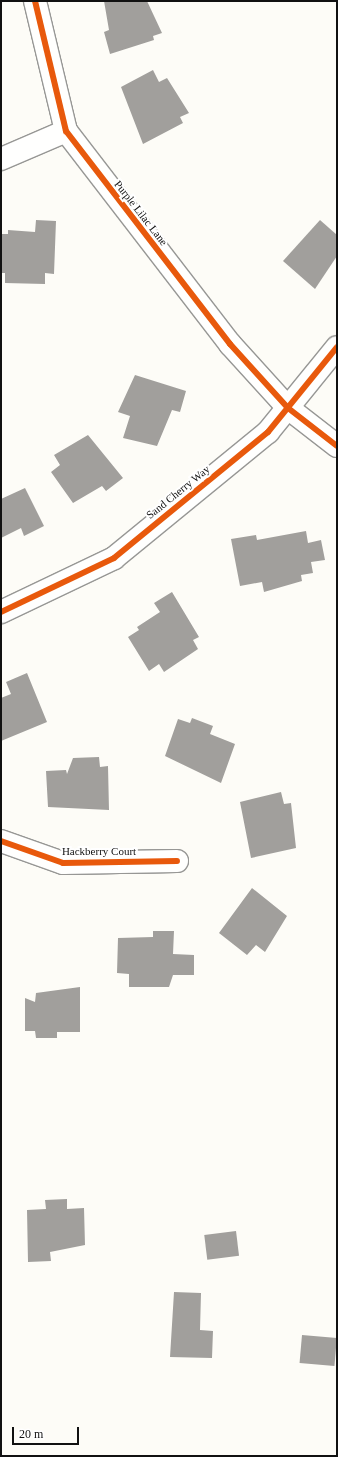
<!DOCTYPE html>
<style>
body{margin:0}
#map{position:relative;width:338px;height:1457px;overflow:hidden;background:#fdfcf7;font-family:"Times New Roman",serif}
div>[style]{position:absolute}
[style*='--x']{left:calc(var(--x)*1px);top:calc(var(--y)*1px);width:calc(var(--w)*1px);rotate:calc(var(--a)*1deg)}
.building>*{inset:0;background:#a19f9c;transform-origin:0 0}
.roads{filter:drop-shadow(1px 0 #979795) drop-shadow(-1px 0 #979795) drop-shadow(0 1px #979795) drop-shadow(0 -1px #979795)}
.minor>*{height:22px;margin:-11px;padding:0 11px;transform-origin:11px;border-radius:11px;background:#fffffe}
.cycleway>*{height:6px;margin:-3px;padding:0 3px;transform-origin:3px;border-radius:3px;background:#e8590c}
span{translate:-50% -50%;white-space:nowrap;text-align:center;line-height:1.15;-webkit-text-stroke:4px #fff;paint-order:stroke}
.street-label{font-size:11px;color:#111}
.frame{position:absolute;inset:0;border:2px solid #111;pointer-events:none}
.scale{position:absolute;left:12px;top:1427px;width:67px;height:18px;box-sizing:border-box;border:2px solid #111;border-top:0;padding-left:5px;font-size:12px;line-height:14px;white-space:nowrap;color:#111;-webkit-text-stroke:3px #fff;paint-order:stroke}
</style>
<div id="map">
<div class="building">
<div style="clip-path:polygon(104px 1px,147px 1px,162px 33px,153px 36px,154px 40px,110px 54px,104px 32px,109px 30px)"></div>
<div style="clip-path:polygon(153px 70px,159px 82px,167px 78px,189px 113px,180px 117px,183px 123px,143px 144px,121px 87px)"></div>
<div style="clip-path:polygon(36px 220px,56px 221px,54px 274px,45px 273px,45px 284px,5px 283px,5px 273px,1px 273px,1px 234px,8px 234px,8px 230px,35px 232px)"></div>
<div style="clip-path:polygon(320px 220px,337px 235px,337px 256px,315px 289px,283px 261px)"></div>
<div style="clip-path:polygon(135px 375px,186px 391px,180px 412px,172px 410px,157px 446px,123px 438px,130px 416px,118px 412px)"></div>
<div style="clip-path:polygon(88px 435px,123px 478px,106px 491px,102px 486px,73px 503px,51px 472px,60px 465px,54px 455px)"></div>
<div style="clip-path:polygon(25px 488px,44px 526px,24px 536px,21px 528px,1px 538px,1px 499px)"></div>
<div style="clip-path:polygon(306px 531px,308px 543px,321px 540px,325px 560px,311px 562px,313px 573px,301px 575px,302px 581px,264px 592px,262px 582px,240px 586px,231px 539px,256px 535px,257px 540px)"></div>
<div style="clip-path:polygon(172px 592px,199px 637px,193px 640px,198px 649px,164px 672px,159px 664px,149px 671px,128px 637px,139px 630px,137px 627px,160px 612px,154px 603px)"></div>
<div style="clip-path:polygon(27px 673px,47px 722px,1px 741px,1px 698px,11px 694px,6px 682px)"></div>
<div style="clip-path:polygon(192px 718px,213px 726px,210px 734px,235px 744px,221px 783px,165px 756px,178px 719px,190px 723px)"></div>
<div style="clip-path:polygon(99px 757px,100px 767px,108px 766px,109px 810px,48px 807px,46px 771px,66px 770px,67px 774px,73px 758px)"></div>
<div style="clip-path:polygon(281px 792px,284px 804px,291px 803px,296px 848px,251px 858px,240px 802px)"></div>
<div style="clip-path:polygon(252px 888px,287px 916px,265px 952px,256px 945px,247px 955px,219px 933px)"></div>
<div style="clip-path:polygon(153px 931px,174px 931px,173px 954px,194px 955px,194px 975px,173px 975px,169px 987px,129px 987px,129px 974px,117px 973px,118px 938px,153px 937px)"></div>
<div style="clip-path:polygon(80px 987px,80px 1032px,57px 1032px,57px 1038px,36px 1038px,35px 1031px,25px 1031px,25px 998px,35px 1002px,36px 993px)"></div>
<div style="clip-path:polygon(67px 1199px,67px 1209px,84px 1208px,85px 1245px,50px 1252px,51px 1261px,28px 1262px,27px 1210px,46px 1209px,45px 1200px)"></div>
<div style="left:236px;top:1231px;width:25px;height:32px;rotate:83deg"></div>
<div style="clip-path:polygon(174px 1292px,201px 1293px,200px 1330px,213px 1331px,212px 1358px,170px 1357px)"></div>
<div style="left:302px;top:1335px;width:35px;height:28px;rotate:5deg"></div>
</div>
<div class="roads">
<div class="minor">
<div style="--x:35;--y:1;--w:134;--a:76.6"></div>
<div style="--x:66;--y:131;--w:269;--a:52.4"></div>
<div style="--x:230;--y:344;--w:86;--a:47.8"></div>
<div style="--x:288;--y:408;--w:62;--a:37.8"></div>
<div style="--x:1;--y:159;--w:71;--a:-23.3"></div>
<div style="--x:1;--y:612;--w:125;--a:-25.5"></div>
<div style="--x:114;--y:558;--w:199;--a:-39.3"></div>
<div style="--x:268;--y:432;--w:109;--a:-50.9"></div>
<div style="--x:1;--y:841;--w:66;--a:19.5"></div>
<div style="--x:63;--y:863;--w:114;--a:-1"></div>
</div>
</div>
<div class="cycleway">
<div style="--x:35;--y:1;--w:134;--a:76.6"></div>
<div style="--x:66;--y:131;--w:269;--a:52.4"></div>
<div style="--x:230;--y:344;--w:86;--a:47.8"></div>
<div style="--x:288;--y:408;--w:62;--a:37.8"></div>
<div style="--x:1;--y:612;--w:125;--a:-25.5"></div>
<div style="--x:114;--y:558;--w:199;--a:-39.3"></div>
<div style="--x:268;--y:432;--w:109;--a:-50.9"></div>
<div style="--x:1;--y:841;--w:66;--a:19.5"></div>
<div style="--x:63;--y:863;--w:114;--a:-1"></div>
</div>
<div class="street-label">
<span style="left:141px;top:213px;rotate:52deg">Purple Lilac Lane</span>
<span style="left:178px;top:492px;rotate:-39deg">Sand Cherry Way</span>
<span style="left:99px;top:851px">Hackberry Court</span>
</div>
<div class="frame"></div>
<div class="scale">20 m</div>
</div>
